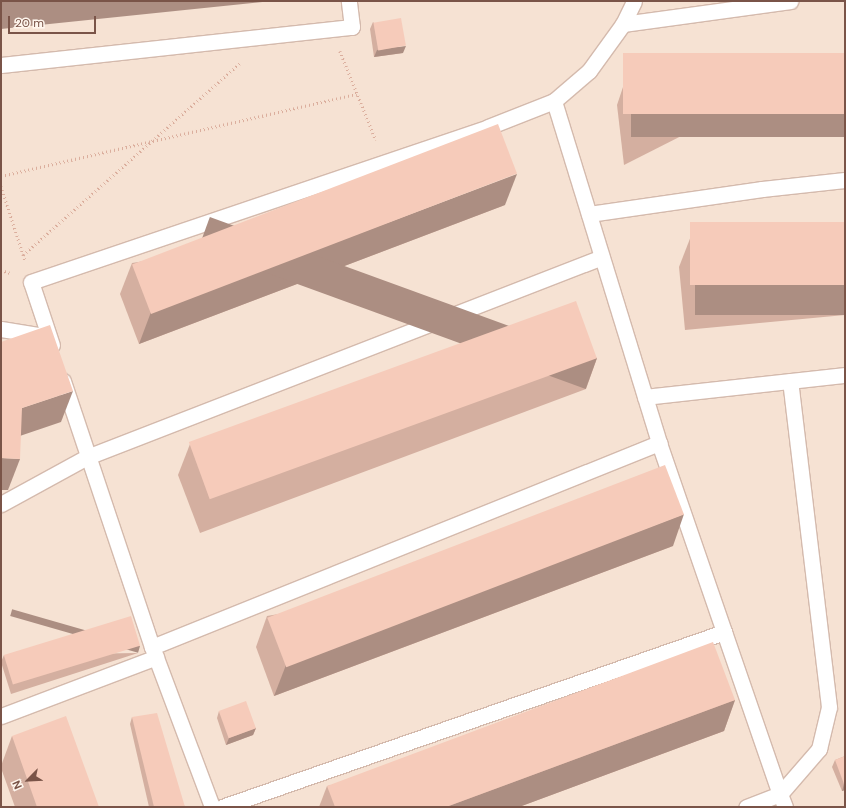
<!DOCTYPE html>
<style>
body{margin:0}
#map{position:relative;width:846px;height:808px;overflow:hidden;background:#fef2e5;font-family:"DM Sans",sans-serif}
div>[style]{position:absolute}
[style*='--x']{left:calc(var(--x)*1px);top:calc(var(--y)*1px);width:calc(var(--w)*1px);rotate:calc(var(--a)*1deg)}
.residential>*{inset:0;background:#f6e2d3;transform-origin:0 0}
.path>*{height:2.5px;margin-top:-1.25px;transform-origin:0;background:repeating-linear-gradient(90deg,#dbae9d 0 1px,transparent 0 4px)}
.roads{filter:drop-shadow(1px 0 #d4baad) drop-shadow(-1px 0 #d4baad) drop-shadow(0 1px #d4baad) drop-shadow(0 -1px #d4baad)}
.service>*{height:15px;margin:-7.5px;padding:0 7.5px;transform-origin:7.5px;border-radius:7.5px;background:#fff}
.wall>*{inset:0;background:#d4afa0}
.shaded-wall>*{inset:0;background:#ac8e82;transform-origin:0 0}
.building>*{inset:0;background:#f6cbba;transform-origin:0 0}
span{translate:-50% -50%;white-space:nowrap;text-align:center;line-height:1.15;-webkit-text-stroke:3px #fff6ed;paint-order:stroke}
.frame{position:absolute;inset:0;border:2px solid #7a5448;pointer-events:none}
.north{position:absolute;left:8px;top:760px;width:40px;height:40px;-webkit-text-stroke:3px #fff6ed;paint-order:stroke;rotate:246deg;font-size:11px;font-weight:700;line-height:16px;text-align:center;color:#7a5448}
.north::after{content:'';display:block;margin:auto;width:14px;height:18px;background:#7a5448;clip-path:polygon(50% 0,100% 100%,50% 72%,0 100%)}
.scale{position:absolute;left:8px;top:16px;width:88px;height:18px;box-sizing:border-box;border:2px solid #7a5448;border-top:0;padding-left:5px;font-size:12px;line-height:14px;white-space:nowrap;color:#7a5448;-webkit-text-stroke:3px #fff6ed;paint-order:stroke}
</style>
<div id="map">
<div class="residential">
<div style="left:1px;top:1px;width:844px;height:806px"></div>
</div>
<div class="path">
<div style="--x:340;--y:51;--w:96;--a:68"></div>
<div style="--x:1;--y:176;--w:365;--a:-13"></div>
<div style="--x:1;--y:186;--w:78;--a:72"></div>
<div style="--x:23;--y:255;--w:290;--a:-41.5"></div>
<div style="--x:1;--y:270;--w:9;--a:18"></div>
</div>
<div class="roads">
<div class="service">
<div style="--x:623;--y:24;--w:169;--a:-7.8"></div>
<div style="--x:1;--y:65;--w:353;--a:-6.2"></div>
<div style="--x:352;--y:27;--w:26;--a:-97"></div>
<div style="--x:554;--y:101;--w:358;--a:72.9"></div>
<div style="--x:659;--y:443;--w:371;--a:71"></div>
<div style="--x:780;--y:794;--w:36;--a:159"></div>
<div style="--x:589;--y:214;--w:175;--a:-8.2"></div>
<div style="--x:762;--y:189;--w:83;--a:-6.2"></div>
<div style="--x:1;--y:329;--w:45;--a:9"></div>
<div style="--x:52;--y:345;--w:66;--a:-108.4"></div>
<div style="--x:31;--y:282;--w:483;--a:-18.7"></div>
<div style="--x:488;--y:127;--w:71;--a:-21.5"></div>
<div style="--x:554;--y:101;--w:46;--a:-40.6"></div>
<div style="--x:589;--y:71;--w:58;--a:-54.1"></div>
<div style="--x:623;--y:24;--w:25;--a:-64"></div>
<div style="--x:63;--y:381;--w:280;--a:71.5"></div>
<div style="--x:152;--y:647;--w:171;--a:69.4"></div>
<div style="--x:645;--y:397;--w:201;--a:-6.3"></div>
<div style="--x:1;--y:504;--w:98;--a:-28.7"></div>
<div style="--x:87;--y:457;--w:552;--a:-21.22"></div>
<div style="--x:152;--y:647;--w:547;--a:-21.92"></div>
<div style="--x:1;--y:716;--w:166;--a:-20.8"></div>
<div style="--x:222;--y:807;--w:532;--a:-19.22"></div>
<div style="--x:785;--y:807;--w:14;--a:-111"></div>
<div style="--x:780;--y:794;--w:60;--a:-49.1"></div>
<div style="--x:819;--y:749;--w:43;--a:-76.6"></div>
<div style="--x:829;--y:707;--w:328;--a:-96.8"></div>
</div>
</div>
<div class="wall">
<div style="clip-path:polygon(373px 22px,403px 53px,374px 57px,370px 29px)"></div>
<div style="clip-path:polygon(845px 53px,624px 165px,617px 105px,625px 81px)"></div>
<div style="clip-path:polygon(505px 205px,139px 344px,120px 294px,132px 263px)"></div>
<div style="clip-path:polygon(845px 222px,845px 315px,685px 330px,679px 267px,691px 236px)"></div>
<div style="clip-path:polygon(597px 358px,586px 389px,200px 533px,178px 475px,190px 444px)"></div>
<div style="clip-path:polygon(673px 546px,274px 696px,256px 647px,267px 616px)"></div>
<div style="clip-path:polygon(138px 653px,11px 694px,1px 662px,4px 655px)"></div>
<div style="clip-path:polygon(735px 700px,724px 731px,519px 807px,319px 807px,327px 786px)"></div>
<div style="clip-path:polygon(219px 711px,256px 728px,253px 735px,226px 745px,217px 718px)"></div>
<div style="clip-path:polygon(132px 717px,185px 807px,149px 807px,130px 724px)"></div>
<div style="clip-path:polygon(12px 736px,99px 807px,15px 807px,1px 768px,1px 766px)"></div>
<div style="clip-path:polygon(845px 756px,845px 790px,842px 791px,832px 767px,835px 760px)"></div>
</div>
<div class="shaded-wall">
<div style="clip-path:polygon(1px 1px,272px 1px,1px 29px)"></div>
<div style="clip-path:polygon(406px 46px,403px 53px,374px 57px,377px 50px)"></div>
<div style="left:845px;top:114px;width:23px;height:214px;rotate:90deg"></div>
<div style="clip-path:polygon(517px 174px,505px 205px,139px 344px,151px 312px)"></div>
<div style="left:845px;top:285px;width:30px;height:150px;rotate:90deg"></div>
<div style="left:597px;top:358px;width:33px;height:412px;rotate:110deg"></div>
<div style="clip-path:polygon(73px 391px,61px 422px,11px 439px,22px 408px)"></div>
<div style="clip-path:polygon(1px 458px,20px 459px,8px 490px,1px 490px)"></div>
<div style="clip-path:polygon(684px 514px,673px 546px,274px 696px,286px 665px)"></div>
<div style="left:140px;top:646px;width:7px;height:133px;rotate:106deg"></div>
<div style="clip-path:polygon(735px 700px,724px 731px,519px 807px,446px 807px)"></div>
<div style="clip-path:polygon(256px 728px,253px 735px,226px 745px,229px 738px)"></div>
<div style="clip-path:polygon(844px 784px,845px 784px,845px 790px,842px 791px)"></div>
</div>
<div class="building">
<div style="left:401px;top:18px;width:28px;height:28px;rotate:80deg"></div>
<div style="left:845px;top:53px;width:61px;height:222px;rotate:90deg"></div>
<div style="left:498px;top:124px;width:53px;height:392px;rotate:69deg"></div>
<div style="left:845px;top:222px;width:63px;height:155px;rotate:90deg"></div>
<div style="left:576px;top:301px;width:61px;height:412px;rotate:70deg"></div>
<div style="clip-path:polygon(50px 325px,73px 391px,22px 408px,20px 459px,1px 458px,1px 342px)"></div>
<div style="left:665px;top:465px;width:53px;height:426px;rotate:69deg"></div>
<div style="left:131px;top:616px;width:31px;height:133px;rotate:73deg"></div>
<div style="clip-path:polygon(713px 642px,735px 700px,446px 807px,335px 807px,327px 786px)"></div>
<div style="left:246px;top:701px;width:29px;height:29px;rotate:70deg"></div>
<div style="clip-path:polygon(157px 713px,185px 807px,154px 807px,132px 717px)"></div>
<div style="clip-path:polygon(66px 716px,99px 807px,37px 807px,12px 736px)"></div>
<div style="clip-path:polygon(845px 756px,845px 784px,844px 784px,835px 760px)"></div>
</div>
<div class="frame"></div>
<div class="north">N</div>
<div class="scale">20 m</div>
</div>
